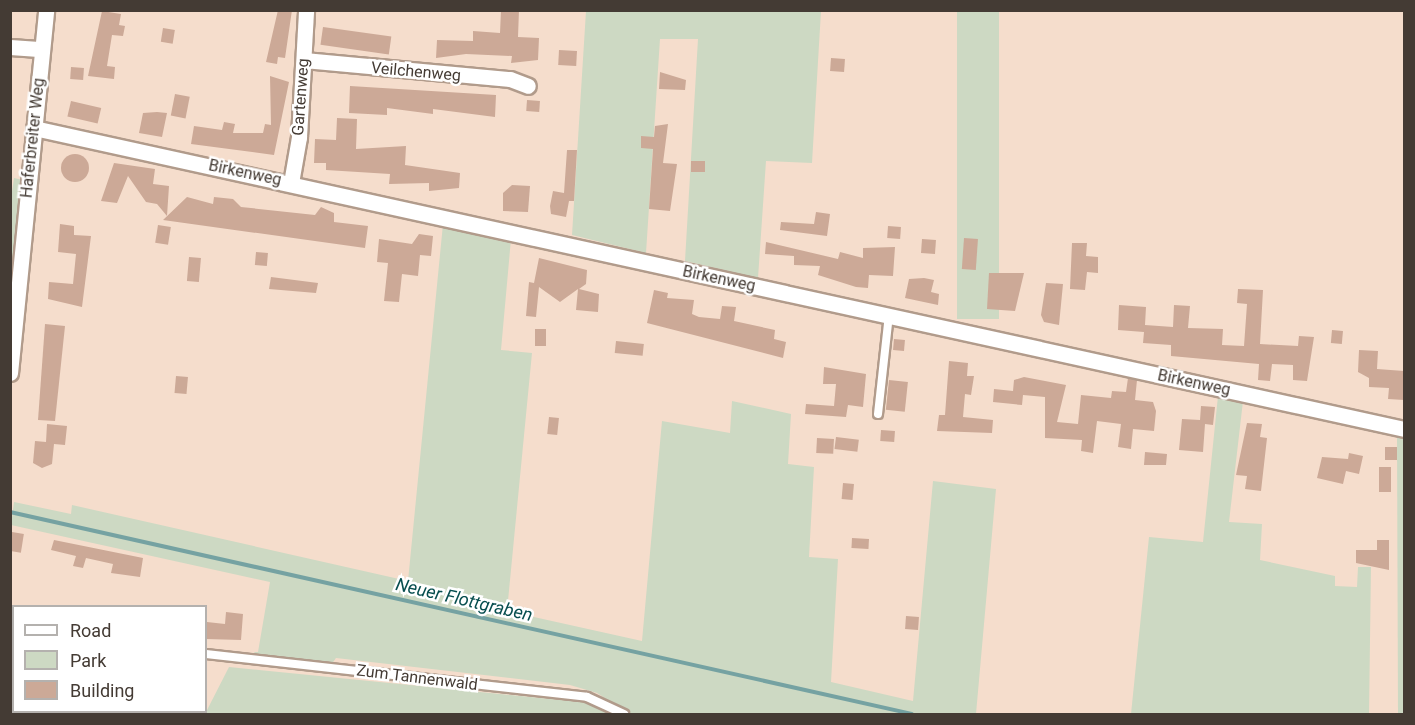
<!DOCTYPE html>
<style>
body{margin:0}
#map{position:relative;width:1415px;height:725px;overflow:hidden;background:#f5ddcc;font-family:Roboto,sans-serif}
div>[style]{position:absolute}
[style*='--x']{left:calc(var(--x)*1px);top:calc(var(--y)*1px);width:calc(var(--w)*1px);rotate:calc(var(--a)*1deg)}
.green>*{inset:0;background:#cdd9c3;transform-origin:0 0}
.stream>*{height:4px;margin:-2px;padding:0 2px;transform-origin:2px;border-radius:2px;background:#75a2a2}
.building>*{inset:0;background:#cca997;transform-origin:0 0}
.round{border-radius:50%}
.roads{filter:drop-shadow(2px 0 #b19b8b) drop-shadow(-2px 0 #b19b8b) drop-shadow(0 2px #b19b8b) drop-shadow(0 -2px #b19b8b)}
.lane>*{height:8px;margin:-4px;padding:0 4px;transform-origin:4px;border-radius:4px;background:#fff}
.street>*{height:15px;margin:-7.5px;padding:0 7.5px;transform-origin:7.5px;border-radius:7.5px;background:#fff}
span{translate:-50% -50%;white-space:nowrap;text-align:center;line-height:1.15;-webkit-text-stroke:5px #fff;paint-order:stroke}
.street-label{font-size:16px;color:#443b34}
.water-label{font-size:18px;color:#074e4f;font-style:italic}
.frame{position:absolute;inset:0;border:12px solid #443b34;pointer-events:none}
.legend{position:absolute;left:12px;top:605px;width:195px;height:108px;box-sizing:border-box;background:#fff;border:2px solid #b4b1ae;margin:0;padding:8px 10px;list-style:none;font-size:18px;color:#443b34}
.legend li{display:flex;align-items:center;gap:12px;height:30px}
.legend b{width:30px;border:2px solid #b4b1ae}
</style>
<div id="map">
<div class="green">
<div style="clip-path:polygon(586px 11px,821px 11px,812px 163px,766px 161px,758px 278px,685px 261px,698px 39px,660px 39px,646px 253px,572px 235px)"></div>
<div style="left:957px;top:11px;width:42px;height:308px"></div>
<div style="clip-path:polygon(14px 178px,23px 180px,10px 324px,10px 205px)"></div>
<div style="clip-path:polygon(443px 224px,511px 239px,501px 350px,532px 353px,507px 611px,642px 641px,662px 421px,730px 433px,732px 401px,791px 414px,788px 464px,814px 467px,809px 557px,838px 559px,831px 682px,913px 701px,933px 481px,996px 489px,976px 714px,630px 714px,597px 693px,570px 685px,336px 658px,331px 665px,259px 658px,254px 652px,258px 652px,270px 582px,11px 525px,14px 502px,71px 514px,72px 505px,408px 581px)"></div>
<div style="clip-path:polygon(1218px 396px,1243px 401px,1229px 522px,1262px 524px,1260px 560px,1335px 576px,1335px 586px,1357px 587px,1358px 567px,1371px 567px,1369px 714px,1131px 714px,1149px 537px,1203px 542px)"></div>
<div style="clip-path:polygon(1397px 435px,1404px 437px,1404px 714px,1398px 714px)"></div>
<div style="clip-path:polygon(229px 667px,601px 704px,615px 714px,205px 714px)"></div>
</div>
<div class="stream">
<div style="--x:10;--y:512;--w:924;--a:12.62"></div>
</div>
<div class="building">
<div style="clip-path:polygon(278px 10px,292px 10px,285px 58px,278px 57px,277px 64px,266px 62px)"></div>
<div style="clip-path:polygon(501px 10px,519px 10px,518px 37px,539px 38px,538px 60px,511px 63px,512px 56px,466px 54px,436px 58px,437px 40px,473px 41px,473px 31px,500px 33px)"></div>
<div style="clip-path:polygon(102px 11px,121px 14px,119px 25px,125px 26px,123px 36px,112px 35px,107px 66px,115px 67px,114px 79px,88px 76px)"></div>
<div style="left:323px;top:27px;width:69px;height:18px;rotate:8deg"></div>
<div style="left:163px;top:28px;width:12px;height:14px;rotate:9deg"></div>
<div style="left:559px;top:50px;width:18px;height:15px;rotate:3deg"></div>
<div style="left:831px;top:58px;width:14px;height:13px;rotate:4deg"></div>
<div style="left:71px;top:67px;width:13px;height:12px;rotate:4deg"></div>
<div style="clip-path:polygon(660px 72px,686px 80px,685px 90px,659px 89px)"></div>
<div style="clip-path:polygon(270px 76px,289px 82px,274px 155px,191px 144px,194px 126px,222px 130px,224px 122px,235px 124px,233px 133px,263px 133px,265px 124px,271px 125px)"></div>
<div style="clip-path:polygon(350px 86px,496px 95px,495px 117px,433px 109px,433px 114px,387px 108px,387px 115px,349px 113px)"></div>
<div style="left:175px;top:94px;width:15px;height:22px;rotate:11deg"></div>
<div style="left:527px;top:100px;width:13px;height:11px;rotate:4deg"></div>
<div style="left:71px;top:101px;width:31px;height:16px;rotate:13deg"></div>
<div style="clip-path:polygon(157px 112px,167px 113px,162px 137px,139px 133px,143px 113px)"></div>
<div style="clip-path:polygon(337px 118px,357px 119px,356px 149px,406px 146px,405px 165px,460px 173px,459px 188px,429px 191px,429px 183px,389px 184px,390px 174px,326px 170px,326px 163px,314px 163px,315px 139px,336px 140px)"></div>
<div style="clip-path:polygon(668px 124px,663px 163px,677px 164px,670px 211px,649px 209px,653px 149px,641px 148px,641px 136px,654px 137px,655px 126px)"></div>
<div style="clip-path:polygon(567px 150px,577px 150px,574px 201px,569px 201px,566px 217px,551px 214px,550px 206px,553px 191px,564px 193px)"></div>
<div class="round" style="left:61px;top:154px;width:28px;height:28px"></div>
<div style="left:691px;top:161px;width:14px;height:11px"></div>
<div style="clip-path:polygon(114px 163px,155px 169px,153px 184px,169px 186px,167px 216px,157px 204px,146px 202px,128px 176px,117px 203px,101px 201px)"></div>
<div style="clip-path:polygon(512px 185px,530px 186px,528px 212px,503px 211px,503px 193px)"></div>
<div style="clip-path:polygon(187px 197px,213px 204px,214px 197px,233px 199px,241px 207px,315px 215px,321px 207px,334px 213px,334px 222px,368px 226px,365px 248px,163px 220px)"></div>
<div style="clip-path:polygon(816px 212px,830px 214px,827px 236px,780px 230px,781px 222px,814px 224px)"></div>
<div style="clip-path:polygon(60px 224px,74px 226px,74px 235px,91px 236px,82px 307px,48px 299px,49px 282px,73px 284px,76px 254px,58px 252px)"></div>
<div style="left:158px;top:225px;width:13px;height:18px;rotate:9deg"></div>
<div style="left:888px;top:226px;width:13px;height:12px;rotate:4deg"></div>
<div style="clip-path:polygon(419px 234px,433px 236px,431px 256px,420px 255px,418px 276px,402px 274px,399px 302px,384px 301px,388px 263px,377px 262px,379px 239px,412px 244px)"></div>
<div style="left:964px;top:238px;width:14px;height:31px;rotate:4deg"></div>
<div style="left:922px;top:239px;width:14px;height:14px;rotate:4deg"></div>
<div style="clip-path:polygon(766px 242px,838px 259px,840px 252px,863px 258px,863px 248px,895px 247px,893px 276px,869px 275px,868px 288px,856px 287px,818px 275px,820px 266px,794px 265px,794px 256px,765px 254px)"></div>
<div style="clip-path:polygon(1072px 243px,1087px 243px,1086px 256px,1098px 257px,1098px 273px,1087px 272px,1085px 290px,1070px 289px)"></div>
<div style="left:256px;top:252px;width:12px;height:13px;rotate:5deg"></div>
<div style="left:189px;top:257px;width:12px;height:24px;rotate:5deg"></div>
<div style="clip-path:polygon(539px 258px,587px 270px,586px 284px,579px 289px,599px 294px,598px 312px,576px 310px,578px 289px,560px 302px,539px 287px,536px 317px,526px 316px,529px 282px,534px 283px)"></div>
<div style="clip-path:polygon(989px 273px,1024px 273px,1015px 311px,987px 309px)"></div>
<div style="clip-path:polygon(271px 277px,318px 283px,316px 293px,269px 289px)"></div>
<div style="clip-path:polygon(924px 278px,934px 280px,931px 292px,939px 294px,938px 305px,905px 298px,909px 279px)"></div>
<div style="clip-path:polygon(1046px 283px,1063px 284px,1059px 325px,1044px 322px,1041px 315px)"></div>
<div style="clip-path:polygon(1238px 289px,1263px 290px,1260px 344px,1298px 346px,1299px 336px,1314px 337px,1307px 381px,1293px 380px,1293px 365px,1272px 364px,1270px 381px,1258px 380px,1259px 364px,1171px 356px,1171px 345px,1143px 343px,1144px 332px,1118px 330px,1119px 305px,1146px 307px,1145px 325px,1173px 327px,1174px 305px,1190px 306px,1188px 328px,1223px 329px,1222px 345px,1244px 346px,1247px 304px,1237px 303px)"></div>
<div style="clip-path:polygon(654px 290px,668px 293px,667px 298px,694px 300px,692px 314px,699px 317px,720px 319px,722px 306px,736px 307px,734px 321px,775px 330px,774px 339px,786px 342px,783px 358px,647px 323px)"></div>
<div style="clip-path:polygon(45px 324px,65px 326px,55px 421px,38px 420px)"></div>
<div style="left:535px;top:329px;width:11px;height:17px"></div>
<div style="left:1332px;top:330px;width:11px;height:13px;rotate:5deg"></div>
<div style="left:894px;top:339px;width:11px;height:11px;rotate:5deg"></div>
<div style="left:616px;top:341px;width:28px;height:12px;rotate:6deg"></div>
<div style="clip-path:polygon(1359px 350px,1378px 351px,1377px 369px,1404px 371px,1404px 400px,1388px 399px,1389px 388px,1369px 387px,1369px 378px,1358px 372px)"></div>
<div style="clip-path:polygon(949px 361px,968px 363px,967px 376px,974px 376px,971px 395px,965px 394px,963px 417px,993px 420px,992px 433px,937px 431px,939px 415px,945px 415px)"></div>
<div style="clip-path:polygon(824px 367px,866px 374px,863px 407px,848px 405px,846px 417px,805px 414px,806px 404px,834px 406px,836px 384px,823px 384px)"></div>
<div style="left:176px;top:376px;width:12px;height:17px;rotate:5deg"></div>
<div style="clip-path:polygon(1024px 377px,1066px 385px,1057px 422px,1078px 424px,1081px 395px,1111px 398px,1112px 391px,1126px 392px,1128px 378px,1137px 380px,1135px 400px,1153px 402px,1156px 411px,1154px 431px,1133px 429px,1131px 449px,1118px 447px,1121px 424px,1097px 421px,1093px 453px,1081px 451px,1082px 440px,1045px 438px,1045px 397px,1023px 395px,1022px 405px,993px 402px,994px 389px,1013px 391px,1014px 380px)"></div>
<div style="left:889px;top:380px;width:19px;height:30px;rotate:6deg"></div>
<div style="clip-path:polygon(1201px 406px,1215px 407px,1213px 425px,1205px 424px,1203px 452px,1179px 450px,1182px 419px,1200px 420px)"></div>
<div style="left:549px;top:417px;width:10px;height:17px;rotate:6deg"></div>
<div style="clip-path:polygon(1247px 423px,1262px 424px,1260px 437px,1267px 438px,1261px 491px,1245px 489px,1247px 476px,1236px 475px)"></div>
<div style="clip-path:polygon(47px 424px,67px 426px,65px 445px,54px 444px,52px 464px,42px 468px,33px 463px,35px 441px,46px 442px)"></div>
<div style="left:881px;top:430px;width:14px;height:11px;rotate:4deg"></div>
<div style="left:836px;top:437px;width:23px;height:12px;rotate:7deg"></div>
<div style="left:817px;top:438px;width:17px;height:15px;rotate:3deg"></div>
<div style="left:1385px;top:447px;width:12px;height:13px"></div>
<div style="clip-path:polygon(1145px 452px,1167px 454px,1166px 465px,1144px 465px)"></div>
<div style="clip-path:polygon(1349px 453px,1363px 456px,1359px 474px,1346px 471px,1343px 484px,1317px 478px,1322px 457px,1348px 459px)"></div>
<div style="left:1379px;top:467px;width:12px;height:25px"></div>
<div style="left:843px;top:483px;width:11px;height:16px;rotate:5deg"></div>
<div style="left:12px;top:532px;width:12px;height:19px;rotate:9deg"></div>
<div style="left:852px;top:538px;width:17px;height:10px;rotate:3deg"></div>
<div style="clip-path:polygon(54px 540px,143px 558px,140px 577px,111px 573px,113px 564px,86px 558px,83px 568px,73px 566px,76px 556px,51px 550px)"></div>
<div style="clip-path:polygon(1377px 540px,1389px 540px,1389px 570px,1356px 563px,1356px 550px,1377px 550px)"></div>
<div style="clip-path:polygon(226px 612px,243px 614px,241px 640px,206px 639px,207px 622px,225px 624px)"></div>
<div style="left:906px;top:616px;width:13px;height:13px;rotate:4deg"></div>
</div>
<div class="roads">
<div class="lane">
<div style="--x:878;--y:414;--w:100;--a:-83.7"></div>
<div style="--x:10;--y:632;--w:4;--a:0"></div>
<div style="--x:206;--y:654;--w:383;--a:6.4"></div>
<div style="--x:587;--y:697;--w:41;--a:24.7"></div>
</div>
<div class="street">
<div style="--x:10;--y:47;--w:32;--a:4"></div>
<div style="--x:304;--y:60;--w:207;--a:5.3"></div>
<div style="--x:510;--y:79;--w:19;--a:21"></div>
<div style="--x:34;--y:128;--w:1403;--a:12.39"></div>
<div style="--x:291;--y:183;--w:47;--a:-80.1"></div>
<div style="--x:299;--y:137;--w:127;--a:-86.8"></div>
<div style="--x:10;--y:373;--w:365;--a:-84.3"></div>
</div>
</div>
<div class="street-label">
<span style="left:416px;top:72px;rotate:5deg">Veilchenweg</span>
<span style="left:301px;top:97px;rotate:-86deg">Gartenweg</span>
<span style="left:33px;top:138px;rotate:-84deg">Haferbreiter Weg</span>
<span style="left:245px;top:173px;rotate:12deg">Birkenweg</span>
<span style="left:719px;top:279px;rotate:12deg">Birkenweg</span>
<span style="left:1194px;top:383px;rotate:12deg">Birkenweg</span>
<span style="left:417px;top:678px;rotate:7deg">Zum Tannenwald</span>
</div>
<div class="water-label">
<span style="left:464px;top:600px;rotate:13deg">Neuer Flottgraben</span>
</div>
<div class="frame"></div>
<ul class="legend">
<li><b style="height:8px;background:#fff"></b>Road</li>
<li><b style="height:16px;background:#cdd9c3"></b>Park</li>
<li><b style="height:16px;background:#cca997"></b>Building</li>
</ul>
</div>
